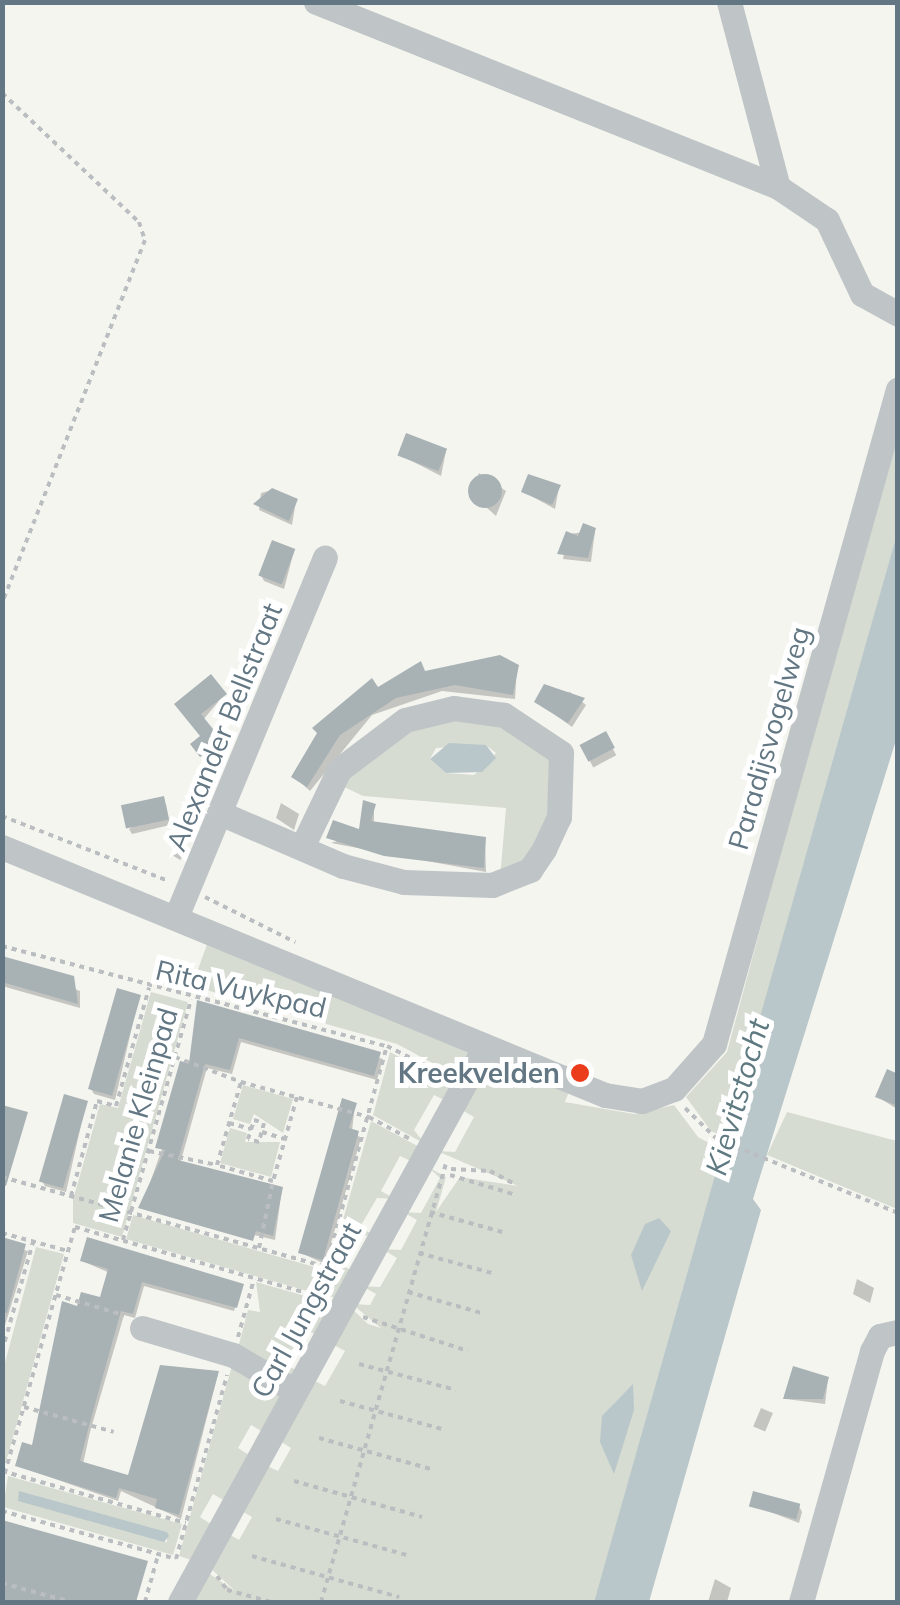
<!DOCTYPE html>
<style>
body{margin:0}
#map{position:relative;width:900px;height:1605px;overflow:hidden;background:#f5f5f0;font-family:Mulish,sans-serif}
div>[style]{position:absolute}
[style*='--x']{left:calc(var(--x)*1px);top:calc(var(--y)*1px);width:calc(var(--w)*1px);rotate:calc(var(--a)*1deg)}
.green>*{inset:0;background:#d6dcd1;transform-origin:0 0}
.water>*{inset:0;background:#b9c7ca}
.shadow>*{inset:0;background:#0003;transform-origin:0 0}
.building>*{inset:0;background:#a8b2b5;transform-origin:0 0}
.round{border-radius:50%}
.path>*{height:4px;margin-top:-2px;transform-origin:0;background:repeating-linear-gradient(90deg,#bbbec0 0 5px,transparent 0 10px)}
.minor>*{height:25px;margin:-12.5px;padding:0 12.5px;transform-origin:12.5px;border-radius:12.5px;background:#bfc5c7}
.dots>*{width:28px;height:28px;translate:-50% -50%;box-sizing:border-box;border:5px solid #fff;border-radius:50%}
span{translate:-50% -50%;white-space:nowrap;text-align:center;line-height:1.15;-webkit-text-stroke:10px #fff;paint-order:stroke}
.street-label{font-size:28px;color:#627783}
.poi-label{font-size:28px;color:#627783;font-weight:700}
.right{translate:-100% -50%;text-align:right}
.water-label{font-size:30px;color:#5e7a80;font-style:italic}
.frame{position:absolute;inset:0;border:5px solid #627783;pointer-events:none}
</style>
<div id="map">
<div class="green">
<div style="clip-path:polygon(897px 420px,897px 534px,730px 1139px,711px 1131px,686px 1097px,727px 1052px)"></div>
<div style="clip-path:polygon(evenodd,494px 718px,548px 743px,557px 786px,535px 853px,500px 878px,506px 808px,363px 796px,338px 784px,426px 719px,494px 718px,486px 745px,496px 753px,474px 775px,446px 773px,430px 759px,436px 748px,486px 745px)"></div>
<div style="clip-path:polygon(210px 936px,478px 1047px,451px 1073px,397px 1044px,192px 986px)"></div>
<div style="clip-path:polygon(151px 992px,188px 1002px,122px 1237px,73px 1223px,73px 1200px,100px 1104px,118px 1108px)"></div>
<div style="clip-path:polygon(390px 1052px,457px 1088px,448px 1102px,434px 1095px,414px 1130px,425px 1144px,373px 1115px)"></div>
<div style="clip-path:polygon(491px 1052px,571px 1086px,565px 1102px,634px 1114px,674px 1105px,698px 1137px,726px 1152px,594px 1602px,188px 1602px,204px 1570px,235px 1591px,207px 1565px,225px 1532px,239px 1540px,252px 1517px,238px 1509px,263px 1464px,278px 1471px,291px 1448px,277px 1439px,311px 1379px,325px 1386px,345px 1351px,330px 1343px,350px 1307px,368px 1324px,381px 1328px,352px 1304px,370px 1305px,376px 1294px,362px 1286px,380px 1287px,397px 1258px,382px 1249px,401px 1250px,417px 1220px,403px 1212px,421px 1213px,440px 1178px,428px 1167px,446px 1177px,436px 1212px,460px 1177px,518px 1186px,437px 1151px,455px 1152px,474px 1117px,460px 1109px)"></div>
<div style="clip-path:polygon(243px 1085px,293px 1099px,283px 1133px,254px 1114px,250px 1124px,233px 1119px)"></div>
<div style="clip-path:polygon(787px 1112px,897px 1141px,897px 1209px,767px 1155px)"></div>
<div style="clip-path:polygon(371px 1121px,423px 1149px,415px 1163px,400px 1156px,381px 1191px,395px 1199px,377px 1198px,360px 1227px,375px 1236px,356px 1235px,340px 1264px,354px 1272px,340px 1299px,322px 1294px)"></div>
<div style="clip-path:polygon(230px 1128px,247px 1133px,245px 1142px,280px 1142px,271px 1177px,220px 1163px)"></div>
<div style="left:133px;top:1215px;width:198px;height:25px;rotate:16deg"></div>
<div style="clip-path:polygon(36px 1247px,64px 1254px,4px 1469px,3px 1370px)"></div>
<div style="clip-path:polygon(256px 1282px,337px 1305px,319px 1336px,304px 1329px,285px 1364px,299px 1372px,292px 1378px,238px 1348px,248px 1310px,260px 1312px)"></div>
<div style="clip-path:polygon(233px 1362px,282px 1389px,265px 1433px,251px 1425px,238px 1448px,252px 1457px,227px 1502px,213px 1494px,200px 1517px,214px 1526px,194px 1561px,179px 1556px)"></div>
<div style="clip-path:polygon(evenodd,8px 1476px,182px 1524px,173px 1555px,3px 1507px,8px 1476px,19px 1492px,167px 1532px,167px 1542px,19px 1501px,19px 1492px)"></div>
</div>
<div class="water">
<div style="clip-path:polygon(897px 534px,897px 737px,753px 1199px,761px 1210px,649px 1602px,594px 1602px)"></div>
<div style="clip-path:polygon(449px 743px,486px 745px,496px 758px,482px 772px,446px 773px,430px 759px)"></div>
<div style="clip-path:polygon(659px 1218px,671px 1231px,642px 1291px,631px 1255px,645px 1224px)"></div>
<div style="clip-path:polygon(633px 1384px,634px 1410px,614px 1474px,600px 1442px,602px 1416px)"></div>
<div style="clip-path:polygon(19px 1491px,167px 1532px,169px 1536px,164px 1542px,18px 1501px)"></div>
</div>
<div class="shadow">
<div style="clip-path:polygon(446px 451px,441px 476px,400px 455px)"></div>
<div style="clip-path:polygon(479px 473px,506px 491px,496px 516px,470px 493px)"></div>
<div style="clip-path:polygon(559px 487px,555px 509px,524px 492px)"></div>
<div style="clip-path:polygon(272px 490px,296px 501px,292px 525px,259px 510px,261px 493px)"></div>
<div style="clip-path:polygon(595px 531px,591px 562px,563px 559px,568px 534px)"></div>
<div style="clip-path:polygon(294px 551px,284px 589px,264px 581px,261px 575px)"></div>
<div style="clip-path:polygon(517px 667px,515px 699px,442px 691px,372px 715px,310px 791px,293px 776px,378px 691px,424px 674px)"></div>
<div style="clip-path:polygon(570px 692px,586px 705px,572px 727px,537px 702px)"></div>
<div style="clip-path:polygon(224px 695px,203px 720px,222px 746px,205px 760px,196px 750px,202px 737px,180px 709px)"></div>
<div style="left:605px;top:734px;width:24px;height:26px;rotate:62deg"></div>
<div style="clip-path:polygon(281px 803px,299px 814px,294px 830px,276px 818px)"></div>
<div style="clip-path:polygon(166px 804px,170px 825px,132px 834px,129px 829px)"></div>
<div style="clip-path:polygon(374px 806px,374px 824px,485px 839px,486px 872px,331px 843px,361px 833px)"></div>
<div style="left:179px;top:842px;width:10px;height:15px;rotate:29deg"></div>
<div style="clip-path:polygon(2px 960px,80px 991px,80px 1008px,2px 986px)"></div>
<div style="clip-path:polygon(139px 997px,115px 1100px,94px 1094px,91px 1089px)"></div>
<div style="clip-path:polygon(199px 1003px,383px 1059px,377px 1080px,241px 1042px,232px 1074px,207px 1068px,180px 1164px,282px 1189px,275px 1240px,141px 1208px,191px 1067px)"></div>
<div style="clip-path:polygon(898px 1076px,897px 1109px,878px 1097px)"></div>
<div style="clip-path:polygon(86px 1103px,66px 1192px,45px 1186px,42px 1181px)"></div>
<div style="clip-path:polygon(355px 1105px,352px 1131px,361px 1138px,325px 1264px,301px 1253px)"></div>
<div style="clip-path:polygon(2px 1244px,28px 1251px,2px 1335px)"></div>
<div style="clip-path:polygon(82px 1261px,241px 1287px,234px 1311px,144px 1286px,135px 1318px,124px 1315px,90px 1432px,83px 1464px,130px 1478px,218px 1374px,181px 1519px,121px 1491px,118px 1501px,18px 1466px,34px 1448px,79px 1309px,101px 1300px,110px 1273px)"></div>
<div style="clip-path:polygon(857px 1279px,874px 1288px,870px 1303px,853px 1294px)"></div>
<div style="clip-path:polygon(828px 1379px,825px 1404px,786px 1399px)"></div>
<div style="left:761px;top:1408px;width:13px;height:20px;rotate:23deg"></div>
<div style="clip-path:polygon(752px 1505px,799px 1506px,802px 1512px,799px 1523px)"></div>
<div style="clip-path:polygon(2px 1520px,146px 1563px,134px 1602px,68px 1602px,20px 1589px,17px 1602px,2px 1602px)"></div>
<div style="clip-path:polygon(715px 1579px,731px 1588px,727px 1602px,708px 1602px)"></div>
</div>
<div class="building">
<div style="left:406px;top:433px;width:44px;height:24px;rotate:21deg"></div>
<div class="round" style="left:468px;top:474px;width:34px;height:34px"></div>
<div style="clip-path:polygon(528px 474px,561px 485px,552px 505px,521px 492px)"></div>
<div style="clip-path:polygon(272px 488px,298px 499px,289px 521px,253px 504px)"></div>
<div style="clip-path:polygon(583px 523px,596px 528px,588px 558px,557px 554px,566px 531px,578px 536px)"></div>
<div style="left:272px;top:540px;width:25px;height:38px;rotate:21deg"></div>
<div style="clip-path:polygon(500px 655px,519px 665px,513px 695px,455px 685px,396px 698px,340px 735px,307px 787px,291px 777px,317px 733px,312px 728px,372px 678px,378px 687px,421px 661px,425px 671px)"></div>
<div style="clip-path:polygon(211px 674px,227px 694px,201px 714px,221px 739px,200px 757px,190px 744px,200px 736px,174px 704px)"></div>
<div style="clip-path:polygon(544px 684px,585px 698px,568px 723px,534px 702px)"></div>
<div style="left:606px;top:731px;width:19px;height:30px;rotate:62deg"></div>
<div style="left:164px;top:796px;width:24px;height:44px;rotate:78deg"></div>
<div style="clip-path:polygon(363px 800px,376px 804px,371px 821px,486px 837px,484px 868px,384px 856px,326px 838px,333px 820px,359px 829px)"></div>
<div style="clip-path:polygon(2px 956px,74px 976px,78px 1004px,2px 982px)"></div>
<div style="left:117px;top:988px;width:25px;height:105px;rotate:16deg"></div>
<div style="clip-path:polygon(197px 1000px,381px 1052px,374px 1076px,239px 1038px,230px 1070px,205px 1064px,178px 1160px,283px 1187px,273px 1236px,256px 1231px,253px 1241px,138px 1208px,165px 1150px,155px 1148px,180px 1061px,189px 1063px)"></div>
<div style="clip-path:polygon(887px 1069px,898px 1074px,898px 1106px,875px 1097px)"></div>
<div style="left:64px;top:1094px;width:25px;height:91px;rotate:16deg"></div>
<div style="clip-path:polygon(342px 1098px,357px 1103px,349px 1128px,359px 1131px,323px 1260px,298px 1253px)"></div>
<div style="clip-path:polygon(2px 1105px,28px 1112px,6px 1186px,2px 1185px)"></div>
<div style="clip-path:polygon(2px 1237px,26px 1244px,7px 1313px,2px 1312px)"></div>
<div style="clip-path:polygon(87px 1237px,244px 1284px,237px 1308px,142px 1282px,133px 1314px,121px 1311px,89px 1426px,80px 1461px,128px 1475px,160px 1365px,219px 1371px,179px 1515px,155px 1508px,157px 1499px,119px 1488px,116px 1498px,15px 1466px,22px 1442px,32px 1445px,62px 1301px,77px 1306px,81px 1292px,100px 1297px,108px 1269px,80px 1261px)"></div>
<div style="clip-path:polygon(793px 1366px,829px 1377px,823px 1399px,783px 1399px)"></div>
<div style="left:753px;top:1491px;width:49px;height:16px;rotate:15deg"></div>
<div style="clip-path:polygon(2px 1520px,148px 1561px,136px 1602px,4px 1602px)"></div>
</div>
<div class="path">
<div style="--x:2;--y:93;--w:188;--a:43.3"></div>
<div style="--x:139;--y:222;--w:19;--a:72"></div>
<div style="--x:145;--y:240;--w:390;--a:111.5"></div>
<div style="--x:2;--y:816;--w:179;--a:21.3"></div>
<div style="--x:205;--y:897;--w:101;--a:26.6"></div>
<div style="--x:2;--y:946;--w:398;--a:14.6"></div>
<div style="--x:387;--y:1046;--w:67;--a:26.6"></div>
<div style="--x:175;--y:1057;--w:71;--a:20.7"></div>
<div style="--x:297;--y:1097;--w:87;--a:105.9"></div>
<div style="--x:273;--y:1181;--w:58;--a:-164.1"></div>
<div style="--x:217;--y:1165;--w:86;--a:-73.9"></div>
<div style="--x:241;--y:1082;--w:133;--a:15.3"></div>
<div style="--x:369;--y:1117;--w:47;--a:28.2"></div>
<div style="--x:685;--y:1108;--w:45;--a:44.1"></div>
<div style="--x:717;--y:1139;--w:196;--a:22.2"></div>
<div style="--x:254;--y:1120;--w:10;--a:17"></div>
<div style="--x:264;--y:1123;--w:20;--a:105"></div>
<div style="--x:259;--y:1142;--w:11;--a:-165"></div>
<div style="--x:248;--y:1139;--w:20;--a:-72"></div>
<div style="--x:229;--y:1123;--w:23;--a:15"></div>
<div style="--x:262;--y:1132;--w:24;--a:17"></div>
<div style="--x:149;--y:1151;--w:69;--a:11.6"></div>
<div style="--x:451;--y:1169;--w:39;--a:3"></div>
<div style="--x:490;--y:1171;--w:30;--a:28"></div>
<div style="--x:450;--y:1175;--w:66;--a:16.8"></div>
<div style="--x:2;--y:1177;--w:336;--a:15.5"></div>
<div style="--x:71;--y:1196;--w:98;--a:-74.7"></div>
<div style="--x:97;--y:1101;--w:20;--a:15"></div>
<div style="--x:116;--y:1106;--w:123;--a:-74.4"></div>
<div style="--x:430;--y:1212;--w:75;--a:15.5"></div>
<div style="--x:2;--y:1233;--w:68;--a:15.3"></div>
<div style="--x:123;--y:1240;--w:250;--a:-74.2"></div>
<div style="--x:259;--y:1248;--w:68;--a:-78.2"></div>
<div style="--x:419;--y:1253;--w:76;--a:15.3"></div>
<div style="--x:408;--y:1292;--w:76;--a:16"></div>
<div style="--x:56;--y:1295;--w:71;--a:16.4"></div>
<div style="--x:318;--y:1296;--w:259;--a:-74.6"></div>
<div style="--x:363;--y:1317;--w:110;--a:17.9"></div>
<div style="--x:238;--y:1337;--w:60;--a:-74.6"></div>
<div style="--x:2;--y:1351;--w:113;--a:-74.1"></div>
<div style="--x:359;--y:1364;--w:100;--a:15"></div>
<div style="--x:340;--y:1401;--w:109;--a:15.4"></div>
<div style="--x:24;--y:1407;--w:93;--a:15.5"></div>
<div style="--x:319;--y:1438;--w:119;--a:15.5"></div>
<div style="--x:2;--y:1471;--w:191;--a:15.8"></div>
<div style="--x:294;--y:1481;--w:133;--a:15.7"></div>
<div style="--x:2;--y:1483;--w:266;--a:-74.1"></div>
<div style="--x:75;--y:1227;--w:259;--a:15.9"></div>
<div style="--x:2;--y:1511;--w:180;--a:15.4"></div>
<div style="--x:276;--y:1519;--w:139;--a:15.4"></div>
<div style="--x:252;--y:1556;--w:153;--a:15.6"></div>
<div style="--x:176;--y:1559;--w:191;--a:-74.5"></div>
<div style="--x:217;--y:1576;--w:17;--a:54"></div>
<div style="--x:227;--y:1590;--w:46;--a:15.3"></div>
<div style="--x:2;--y:1583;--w:72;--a:15.4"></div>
<div style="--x:145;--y:1602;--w:49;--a:-74.5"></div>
<div style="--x:321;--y:1602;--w:455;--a:-74.1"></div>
</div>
<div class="minor">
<div style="--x:316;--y:2;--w:498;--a:21.8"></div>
<div style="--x:778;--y:187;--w:59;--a:34"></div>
<div style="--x:827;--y:220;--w:82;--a:64.7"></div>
<div style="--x:862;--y:294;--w:41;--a:29.1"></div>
<div style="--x:729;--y:2;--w:191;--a:75.2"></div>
<div style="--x:220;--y:813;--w:134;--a:23.3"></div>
<div style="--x:343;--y:866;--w:63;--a:14.7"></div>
<div style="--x:404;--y:882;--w:88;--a:2"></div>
<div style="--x:492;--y:885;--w:41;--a:-21.5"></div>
<div style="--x:530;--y:870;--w:25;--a:-56"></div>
<div style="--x:544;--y:849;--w:35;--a:-65"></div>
<div style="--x:559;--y:817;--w:64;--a:-88.2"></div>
<div style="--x:561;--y:753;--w:69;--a:-146.3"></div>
<div style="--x:504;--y:715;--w:50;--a:-172"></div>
<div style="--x:454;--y:708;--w:50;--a:166.2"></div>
<div style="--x:405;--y:720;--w:83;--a:142.9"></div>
<div style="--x:339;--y:770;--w:85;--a:115.7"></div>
<div style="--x:2;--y:847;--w:652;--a:22.36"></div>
<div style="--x:605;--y:1095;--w:37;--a:9"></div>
<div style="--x:642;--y:1101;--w:34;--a:-21"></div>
<div style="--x:674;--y:1089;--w:60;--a:-48.4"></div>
<div style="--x:714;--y:1044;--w:680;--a:-74.31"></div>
<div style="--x:176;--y:917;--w:389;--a:-67.5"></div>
<div style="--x:142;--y:1328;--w:95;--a:16.5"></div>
<div style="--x:233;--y:1355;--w:72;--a:30.1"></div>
<div style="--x:180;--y:1602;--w:634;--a:-61.25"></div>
<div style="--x:801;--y:1602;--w:261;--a:-74.2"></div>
<div style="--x:872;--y:1351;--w:17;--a:-62"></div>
<div style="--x:880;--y:1336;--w:18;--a:-13"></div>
</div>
<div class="dots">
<div style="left:580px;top:1073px;background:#eb3c1b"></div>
</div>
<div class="street-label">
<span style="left:224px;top:727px;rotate:-68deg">Alexander Bellstraat</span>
<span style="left:769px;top:738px;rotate:-74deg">Paradijsvogelweg</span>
<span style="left:241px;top:989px;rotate:13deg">Rita Vuykpad</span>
<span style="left:138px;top:1115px;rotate:-74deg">Melanie Kleinpad</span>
<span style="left:306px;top:1310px;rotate:-61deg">Carl Jungstraat</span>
</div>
<div class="poi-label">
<span class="right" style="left:560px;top:1073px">Kreekvelden</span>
</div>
<div class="water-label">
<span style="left:737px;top:1097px;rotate:-74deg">Kievitstocht</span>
</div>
<div class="frame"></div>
</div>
